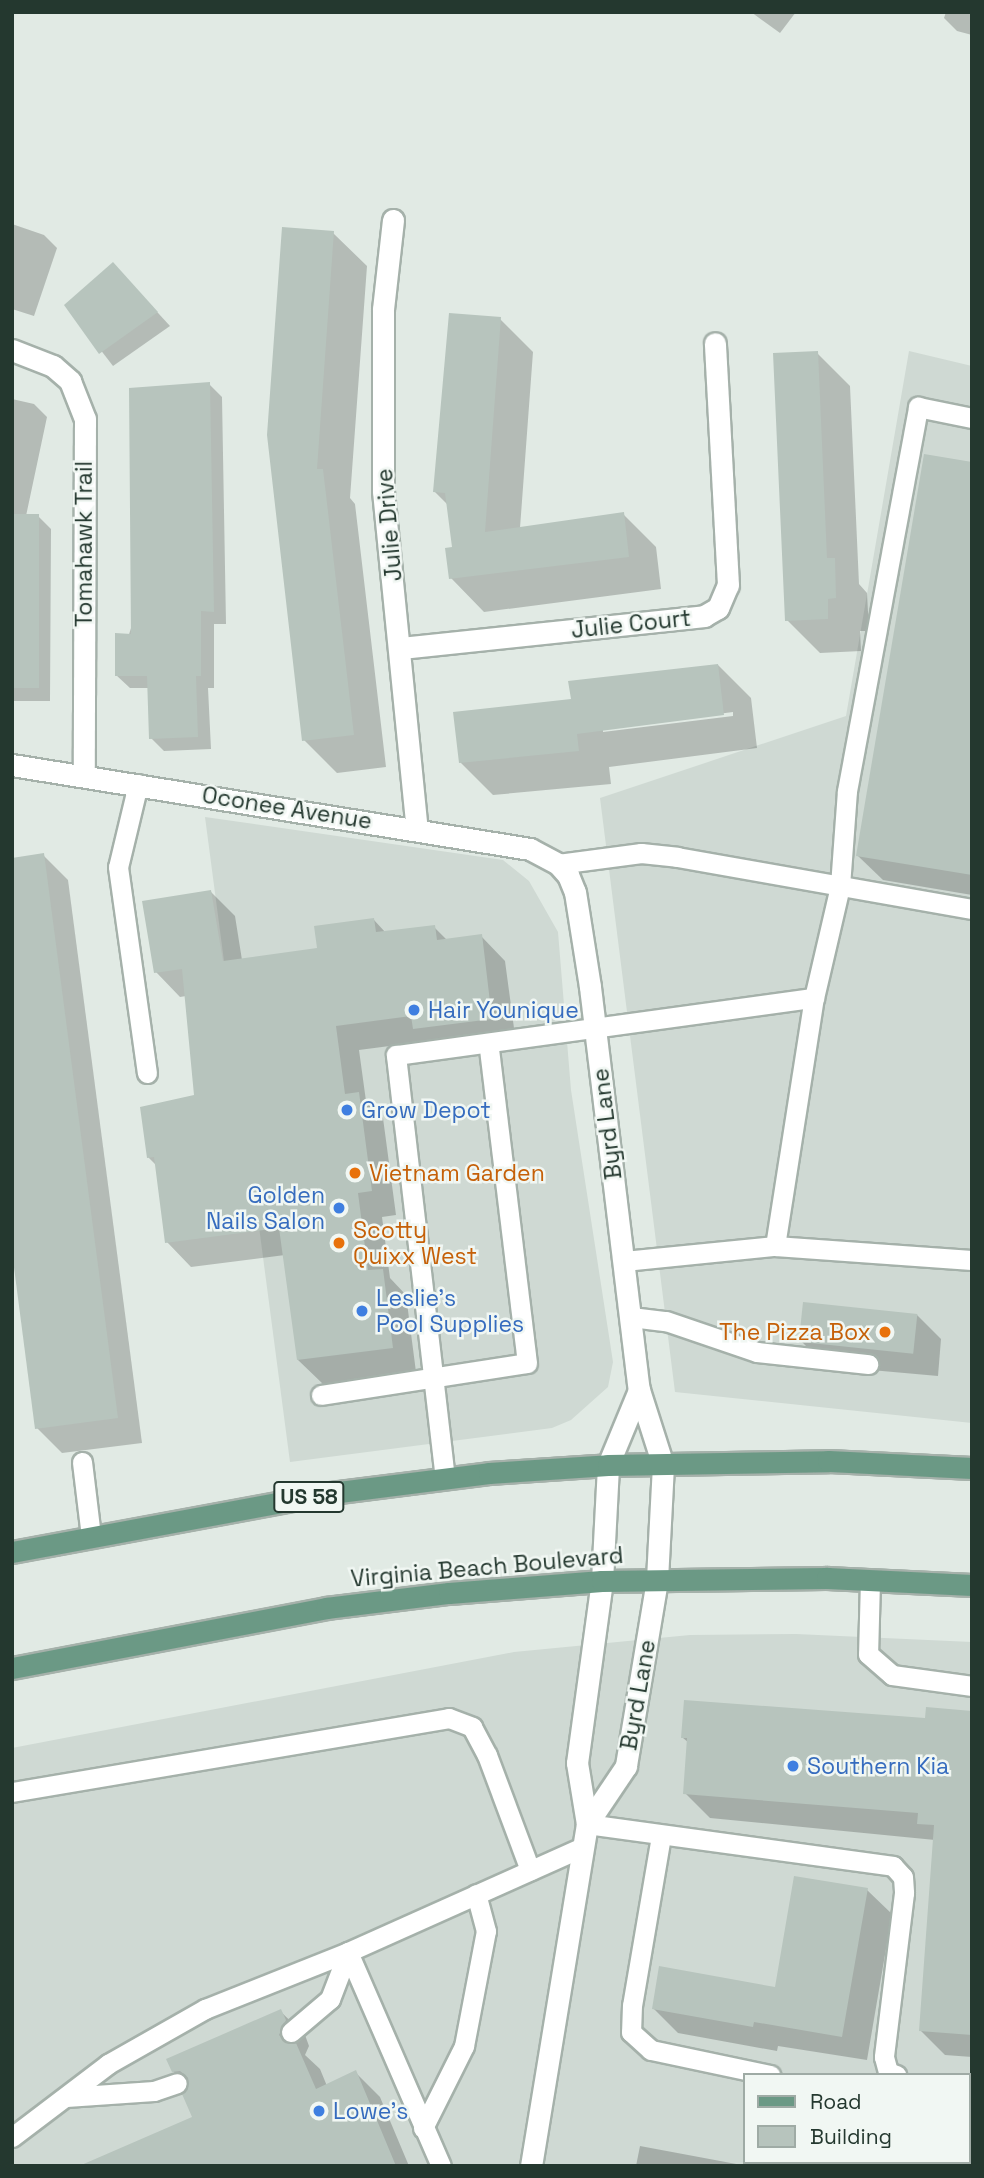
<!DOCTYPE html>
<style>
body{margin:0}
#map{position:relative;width:984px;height:2178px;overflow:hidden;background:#e1eae4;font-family:"Space Grotesk",sans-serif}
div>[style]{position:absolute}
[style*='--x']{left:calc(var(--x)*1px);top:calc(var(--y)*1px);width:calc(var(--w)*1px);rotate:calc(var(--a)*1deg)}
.built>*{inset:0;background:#cfd9d3}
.shadow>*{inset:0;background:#0003}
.building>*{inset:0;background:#b7c4bd;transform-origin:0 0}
.roads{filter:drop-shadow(2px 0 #a5b1aa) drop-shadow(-2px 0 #a5b1aa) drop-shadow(0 2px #a5b1aa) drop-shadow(0 -2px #a5b1aa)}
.lane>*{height:19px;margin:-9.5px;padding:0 9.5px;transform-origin:9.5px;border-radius:9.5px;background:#fff}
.street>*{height:21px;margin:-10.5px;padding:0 10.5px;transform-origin:10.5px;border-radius:10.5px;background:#fff}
.primary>*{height:21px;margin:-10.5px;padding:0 10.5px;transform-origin:10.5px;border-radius:10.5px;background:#6b9985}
.dots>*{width:19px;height:19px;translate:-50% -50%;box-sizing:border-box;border:4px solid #f1f7f3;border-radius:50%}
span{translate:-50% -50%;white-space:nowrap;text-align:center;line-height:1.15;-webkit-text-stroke:5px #f1f7f3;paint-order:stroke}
.shield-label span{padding:2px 5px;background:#f1f7f3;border:2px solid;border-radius:5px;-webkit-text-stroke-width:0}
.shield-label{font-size:21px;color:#24382f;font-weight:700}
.street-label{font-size:23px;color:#24382f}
.shop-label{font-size:23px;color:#366cbe}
.left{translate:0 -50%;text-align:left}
.right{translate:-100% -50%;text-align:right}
.food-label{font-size:23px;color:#c56008}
.frame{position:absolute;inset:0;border:14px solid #24382f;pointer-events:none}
.legend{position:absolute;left:743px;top:2073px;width:228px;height:91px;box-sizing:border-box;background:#f1f7f3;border:2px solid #9faba5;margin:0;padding:9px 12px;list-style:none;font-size:21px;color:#24382f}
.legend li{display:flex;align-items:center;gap:14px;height:35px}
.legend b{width:35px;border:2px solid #9faba5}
</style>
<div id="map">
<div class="built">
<div style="clip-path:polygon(909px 351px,972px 366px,972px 1423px,675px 1392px,600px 798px,846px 716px)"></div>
<div style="clip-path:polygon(205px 817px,503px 860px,529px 881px,558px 932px,571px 1090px,613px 1362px,608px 1387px,571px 1420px,552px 1428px,290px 1462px)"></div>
<div style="clip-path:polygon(evenodd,796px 1634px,972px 1642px,972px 2166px,12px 2166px,12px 1748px,514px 1652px,690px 1635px,796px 1634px,744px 2075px,968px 2075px,968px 2162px,744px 2162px,744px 2075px)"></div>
</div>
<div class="shadow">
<div style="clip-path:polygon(751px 12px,796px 12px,780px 33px)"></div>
<div style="clip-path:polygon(946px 12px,972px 12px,972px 35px,957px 31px,944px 18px)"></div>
<div style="clip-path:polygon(12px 224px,44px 235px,57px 248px,34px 316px,12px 309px)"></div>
<div style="clip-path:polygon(333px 233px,367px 266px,350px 498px,355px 504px,386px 767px,337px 773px,304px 740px,268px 435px)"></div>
<div style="clip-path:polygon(125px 277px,170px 326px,113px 366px,66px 305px)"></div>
<div style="clip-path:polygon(500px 319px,533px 352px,520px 528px,623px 514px,656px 547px,661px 589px,484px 612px,451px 578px,453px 549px,448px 505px,435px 492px)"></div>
<div style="clip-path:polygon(817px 353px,850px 386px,859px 584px,867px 593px,869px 631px,860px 631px,861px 651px,820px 653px,787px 620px)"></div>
<div style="clip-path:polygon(209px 384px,222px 397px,226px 624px,214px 624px,214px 688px,208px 688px,211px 749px,164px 751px,151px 738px,149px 688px,130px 688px,116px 675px)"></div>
<div style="clip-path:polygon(12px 399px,34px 404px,47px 417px,26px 516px,38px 516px,51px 529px,50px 701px,12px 701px)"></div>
<div style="clip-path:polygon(972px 464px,972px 895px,883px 880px,858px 856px)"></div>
<div style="clip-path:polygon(evenodd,718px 665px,751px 698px,757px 748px,609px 767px,611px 784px,493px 795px,460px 762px,572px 700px,718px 665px,733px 712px,733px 716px,603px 732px,603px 729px,733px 712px)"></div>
<div style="clip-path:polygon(43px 855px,68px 880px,142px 1443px,62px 1453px,37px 1428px)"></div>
<div style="clip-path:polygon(211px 892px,235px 916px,242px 960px,319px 950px,374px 920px,386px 933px,434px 927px,448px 941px,481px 936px,505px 961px,516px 1043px,439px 1052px,428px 1041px,359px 1050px,366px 1101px,383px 1118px,396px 1215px,382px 1217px,390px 1278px,406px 1295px,416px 1372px,323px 1384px,298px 1360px,285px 1255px,191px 1267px,167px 1242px,157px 1166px,148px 1157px,196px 1097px,186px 996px,180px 997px,156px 972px)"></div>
<div style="clip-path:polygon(916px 1314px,941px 1339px,938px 1376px,826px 1366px,801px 1341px)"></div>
<div style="clip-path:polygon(972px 1712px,972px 2057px,945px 2055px,920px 2030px,935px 1840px,710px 1818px,685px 1793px,689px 1743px,683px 1738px,927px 1720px)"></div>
<div style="clip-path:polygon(867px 1890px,892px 1914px,867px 2060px,778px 2046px,777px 2051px,678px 2033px,654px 2009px,776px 1989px)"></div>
<div style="clip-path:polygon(280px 2011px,305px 2035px,309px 2046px,305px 2055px,320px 2069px,327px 2086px,355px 2072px,380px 2097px,409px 2166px,83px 2166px,194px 2118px,187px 2085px,173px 2071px)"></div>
<div style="clip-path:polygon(640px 2146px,747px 2166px,636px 2166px)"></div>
</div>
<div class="building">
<div style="clip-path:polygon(282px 227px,334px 231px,317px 469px,323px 469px,354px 735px,302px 741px,267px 435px)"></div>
<div style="clip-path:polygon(113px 262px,158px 312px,99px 354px,64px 305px)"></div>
<div style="clip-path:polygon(449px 313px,501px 317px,485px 532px,624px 512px,629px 557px,449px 579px,445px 548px,452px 547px,445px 493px,433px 492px)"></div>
<div style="clip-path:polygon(818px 351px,827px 558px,835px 558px,836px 598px,828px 599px,828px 619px,785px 621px,773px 353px)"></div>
<div style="clip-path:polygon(210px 382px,214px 612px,201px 611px,201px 676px,196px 676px,198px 737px,149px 739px,147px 676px,115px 676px,115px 633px,131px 634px,129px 388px)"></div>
<div style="clip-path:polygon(924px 454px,972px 462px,972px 875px,856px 856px)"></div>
<div style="left:12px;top:514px;width:27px;height:174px"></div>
<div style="clip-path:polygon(718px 664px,724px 715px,577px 734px,579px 751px,459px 763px,453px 712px,571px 699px,568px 681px)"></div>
<div style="clip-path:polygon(44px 853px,118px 1418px,35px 1429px,12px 1252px,12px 858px)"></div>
<div style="clip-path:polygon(211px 890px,223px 961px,317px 948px,314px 926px,374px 918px,376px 932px,435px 925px,437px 940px,482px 934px,492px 1019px,413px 1029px,411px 1016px,336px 1026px,345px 1094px,359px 1092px,372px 1191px,358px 1193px,368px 1270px,383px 1269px,393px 1348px,297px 1360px,279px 1228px,165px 1243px,154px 1157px,147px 1158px,140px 1107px,194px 1095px,182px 969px,154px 973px,142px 901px)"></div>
<div style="left:803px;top:1302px;width:115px;height:40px;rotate:6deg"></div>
<div style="clip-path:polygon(684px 1700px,925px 1718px,926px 1707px,972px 1711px,972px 2035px,919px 2031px,934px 1825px,917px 1824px,918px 1813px,683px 1794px,687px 1738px,681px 1738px)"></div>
<div style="clip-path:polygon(794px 1876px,868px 1888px,842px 2037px,754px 2022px,753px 2027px,652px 2009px,659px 1966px,775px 1987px)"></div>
<div style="clip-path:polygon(281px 2009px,286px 2020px,279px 2035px,286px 2043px,296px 2043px,316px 2089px,356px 2070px,396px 2166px,79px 2166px,192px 2117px,182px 2094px,188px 2078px,180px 2071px,172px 2072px,166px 2059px)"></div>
</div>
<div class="roads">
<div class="lane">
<div style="--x:138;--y:784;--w:85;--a:103.5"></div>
<div style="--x:118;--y:867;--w:208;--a:82"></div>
<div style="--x:558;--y:864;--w:84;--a:-7.5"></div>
<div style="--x:641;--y:853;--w:36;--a:6"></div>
<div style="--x:677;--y:857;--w:300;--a:10"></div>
<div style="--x:775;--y:1246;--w:251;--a:-81.1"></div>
<div style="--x:624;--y:1261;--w:152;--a:-5.7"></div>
<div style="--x:775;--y:1246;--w:197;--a:4.1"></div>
<div style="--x:631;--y:1317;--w:35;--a:7"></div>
<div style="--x:666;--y:1321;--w:96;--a:18.8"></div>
<div style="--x:757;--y:1352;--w:112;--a:6.2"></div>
<div style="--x:321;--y:1395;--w:208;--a:-8.8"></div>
<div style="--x:527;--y:1363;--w:322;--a:-96.9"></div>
<div style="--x:82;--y:1462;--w:75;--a:83.1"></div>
<div style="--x:445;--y:1479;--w:427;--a:-96.6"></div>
<div style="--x:396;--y:1055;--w:422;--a:-7.8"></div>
<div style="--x:814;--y:998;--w:115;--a:-76.9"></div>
<div style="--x:840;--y:886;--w:95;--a:-85.8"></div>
<div style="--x:847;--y:791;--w:391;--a:-79.5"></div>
<div style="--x:918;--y:407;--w:55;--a:11.5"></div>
<div style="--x:870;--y:1580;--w:74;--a:91.5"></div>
<div style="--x:868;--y:1654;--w:32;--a:41"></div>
<div style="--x:892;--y:1675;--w:81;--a:7.8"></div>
<div style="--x:12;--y:1792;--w:443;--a:-9.6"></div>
<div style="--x:449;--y:1718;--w:25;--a:21"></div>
<div style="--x:472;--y:1727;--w:32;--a:62"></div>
<div style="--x:487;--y:1755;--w:123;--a:69.5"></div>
<div style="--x:587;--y:1824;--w:309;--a:7.8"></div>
<div style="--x:893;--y:1866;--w:15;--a:48"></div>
<div style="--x:903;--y:1877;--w:16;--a:86"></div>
<div style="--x:904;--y:1893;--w:165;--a:97"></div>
<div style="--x:884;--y:2057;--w:16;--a:75"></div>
<div style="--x:888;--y:2072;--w:9;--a:21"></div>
<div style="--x:661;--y:1836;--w:171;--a:99.7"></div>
<div style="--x:632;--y:2005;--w:27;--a:92"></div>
<div style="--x:631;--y:2032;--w:27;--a:42"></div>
<div style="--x:651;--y:2050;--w:122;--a:11.9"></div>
<div style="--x:348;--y:1952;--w:233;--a:66.5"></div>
<div style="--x:291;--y:2032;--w:51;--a:-40.2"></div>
<div style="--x:330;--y:1999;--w:50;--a:-69"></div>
<div style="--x:968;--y:2088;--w:4;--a:0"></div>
<div style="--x:66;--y:2097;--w:88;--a:-3.9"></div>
<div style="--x:154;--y:2091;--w:24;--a:-19"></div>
<div style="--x:423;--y:2128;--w:92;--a:-63.4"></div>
<div style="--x:464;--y:2046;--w:117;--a:-79.2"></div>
<div style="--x:486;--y:1931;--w:38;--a:-105"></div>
<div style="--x:12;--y:2137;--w:121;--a:-37.2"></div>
<div style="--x:108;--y:2064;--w:112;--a:-29.6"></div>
<div style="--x:205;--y:2009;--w:154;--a:-21.7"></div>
<div style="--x:348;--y:1952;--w:257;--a:-24.1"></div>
<div style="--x:902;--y:2162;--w:4;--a:63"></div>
</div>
<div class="street">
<div style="--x:393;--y:220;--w:90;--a:96.4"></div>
<div style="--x:383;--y:309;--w:182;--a:90"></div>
<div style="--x:383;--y:491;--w:340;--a:84.3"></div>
<div style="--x:12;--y:350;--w:44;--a:21.3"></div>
<div style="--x:53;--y:366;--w:23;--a:41"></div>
<div style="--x:70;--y:381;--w:41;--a:68.5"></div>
<div style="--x:85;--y:419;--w:357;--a:90.2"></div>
<div style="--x:401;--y:648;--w:305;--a:-6"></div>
<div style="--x:704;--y:616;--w:16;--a:-30"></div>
<div style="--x:718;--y:608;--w:25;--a:-67"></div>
<div style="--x:728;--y:585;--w:242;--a:-93.1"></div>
<div style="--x:12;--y:765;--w:525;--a:9.21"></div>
<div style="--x:530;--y:849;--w:32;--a:28"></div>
<div style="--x:558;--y:864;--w:15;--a:48"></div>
<div style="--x:568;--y:875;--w:18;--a:68"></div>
<div style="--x:575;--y:892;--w:96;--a:81"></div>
<div style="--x:590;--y:987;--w:406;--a:83.1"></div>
<div style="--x:639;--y:1390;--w:79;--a:72.3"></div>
<div style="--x:663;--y:1465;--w:115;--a:93"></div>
<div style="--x:657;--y:1580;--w:189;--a:99.5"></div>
<div style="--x:626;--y:1766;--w:70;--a:123.9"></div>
<div style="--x:531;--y:2166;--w:347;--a:-80.7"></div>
<div style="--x:587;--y:1824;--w:62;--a:-99.3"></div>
<div style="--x:577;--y:1763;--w:184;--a:-82.2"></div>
<div style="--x:602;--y:1581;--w:116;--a:-87"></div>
<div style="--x:608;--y:1465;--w:81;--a:-67.5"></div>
</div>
<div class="primary">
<div style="--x:12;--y:1552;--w:324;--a:-10.5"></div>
<div style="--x:331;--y:1493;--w:159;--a:-7.2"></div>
<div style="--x:489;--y:1473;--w:119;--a:-3.8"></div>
<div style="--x:608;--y:1465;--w:220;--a:-1"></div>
<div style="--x:828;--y:1461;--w:144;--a:2.8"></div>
<div style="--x:12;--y:1668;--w:320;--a:-10.8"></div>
<div style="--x:326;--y:1608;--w:124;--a:-7"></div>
<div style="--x:449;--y:1593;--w:153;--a:-4.5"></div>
<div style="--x:602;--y:1581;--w:225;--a:-0.8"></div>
<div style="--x:827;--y:1578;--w:145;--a:2.8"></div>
</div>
</div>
<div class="dots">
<div style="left:414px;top:1010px;background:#3f7fe0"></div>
<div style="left:347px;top:1110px;background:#3f7fe0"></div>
<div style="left:355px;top:1173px;background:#e8710a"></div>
<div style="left:339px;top:1208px;background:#3f7fe0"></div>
<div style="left:339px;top:1243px;background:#e8710a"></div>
<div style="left:362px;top:1311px;background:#3f7fe0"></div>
<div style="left:885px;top:1332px;background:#e8710a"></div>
<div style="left:793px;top:1766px;background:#3f7fe0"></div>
<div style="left:319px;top:2111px;background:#3f7fe0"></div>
</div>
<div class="shield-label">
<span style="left:309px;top:1497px">US 58</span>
</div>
<div class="street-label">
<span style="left:389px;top:525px;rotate:-95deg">Julie Drive</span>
<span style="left:84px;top:544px;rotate:-90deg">Tomahawk Trail</span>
<span style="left:631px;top:624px;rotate:-6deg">Julie Court</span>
<span style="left:287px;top:808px;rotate:9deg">Oconee Avenue</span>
<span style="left:607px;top:1124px;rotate:-97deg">Byrd Lane</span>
<span style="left:487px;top:1567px;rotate:-5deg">Virginia Beach Boulevard</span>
<span style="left:638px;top:1695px;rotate:-80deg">Byrd Lane</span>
</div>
<div class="shop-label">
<span class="left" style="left:428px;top:1010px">Hair Younique</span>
<span class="left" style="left:361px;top:1110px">Grow Depot</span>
<span class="right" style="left:325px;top:1208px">Golden<br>Nails Salon</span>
<span class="left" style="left:376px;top:1311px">Leslie's<br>Pool Supplies</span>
<span class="left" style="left:807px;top:1766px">Southern Kia</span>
<span class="left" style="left:333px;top:2111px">Lowe's</span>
</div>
<div class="food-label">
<span class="left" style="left:369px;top:1173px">Vietnam Garden</span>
<span class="left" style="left:353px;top:1243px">Scotty<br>Quixx West</span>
<span class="right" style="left:871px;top:1332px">The Pizza Box</span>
</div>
<div class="frame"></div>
<ul class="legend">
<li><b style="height:9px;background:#6b9985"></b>Road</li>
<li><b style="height:19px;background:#b7c4bd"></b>Building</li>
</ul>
</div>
